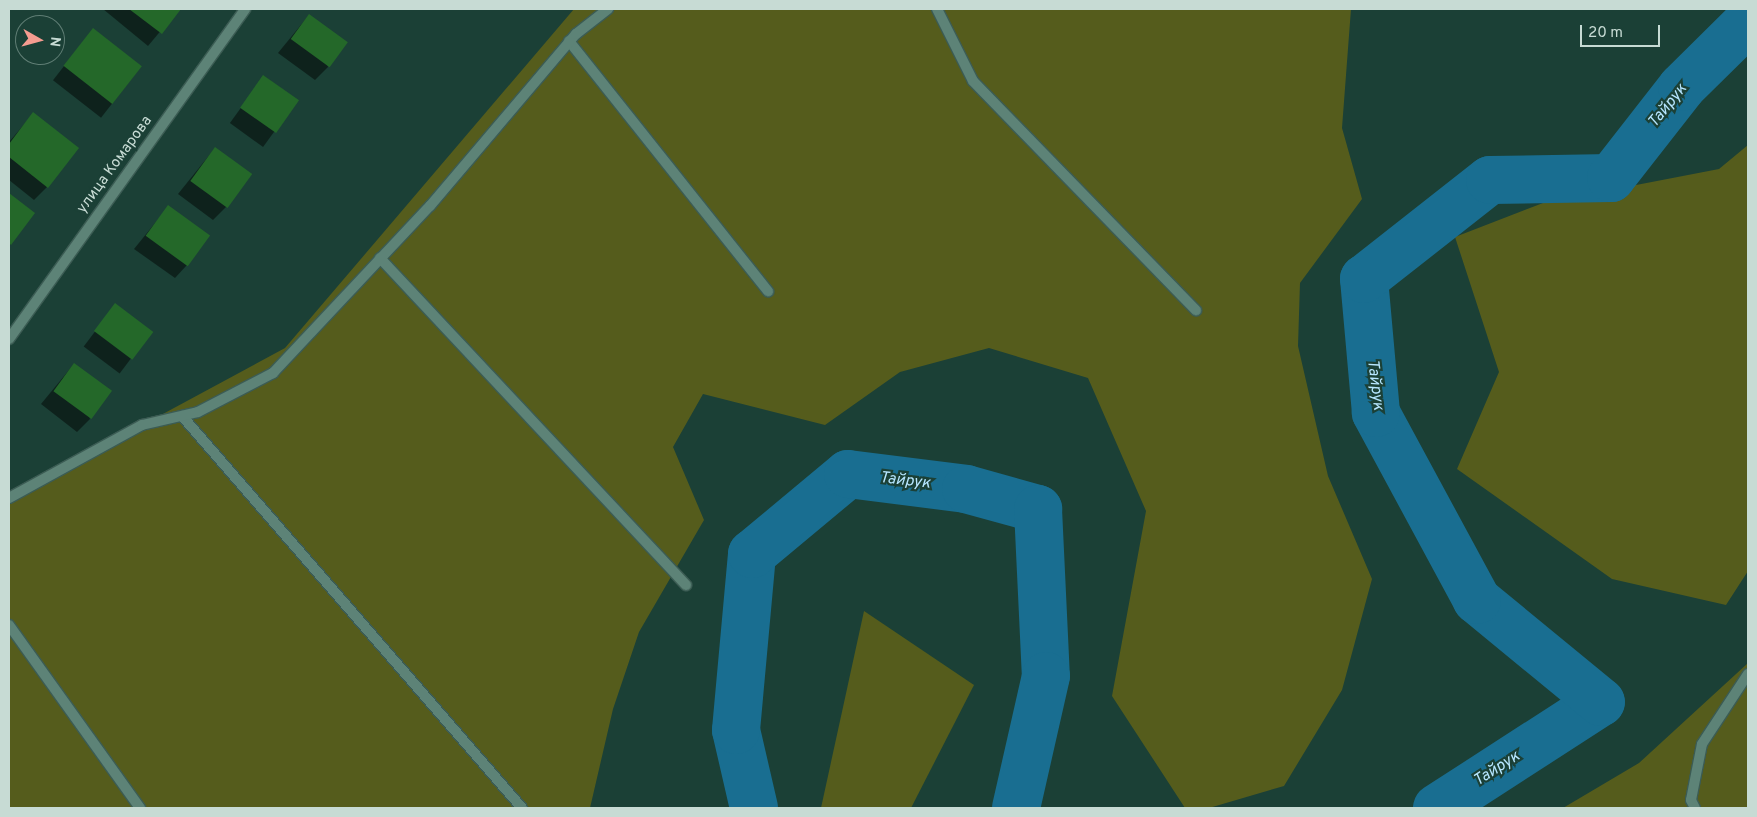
<!DOCTYPE html>
<meta charset="utf-8">
<style>
body{margin:0}
#map{position:relative;width:1757px;height:817px;overflow:hidden;background:#1b4036;font-family:Overpass,sans-serif}
div>[style]{position:absolute}
[style*='--x']{left:calc(var(--x)*1px);top:calc(var(--y)*1px);width:calc(var(--w)*1px);rotate:calc(var(--a)*1deg)}
.green>*{inset:0;background:#555c1c}
.shadow>*{inset:0;background:#0007;transform-origin:0 0}
.river>*{height:48px;margin:-24px;padding:0 24px;transform-origin:24px;border-radius:24px;background:#196e91}
.building>*{inset:0;background:#246829;transform-origin:0 0}
.roads{filter:drop-shadow(1px 0 #3c5c54) drop-shadow(-1px 0 #3c5c54) drop-shadow(0 1px #3c5c54) drop-shadow(0 -1px #3c5c54)}
.lane>*{height:10px;margin:-5px;padding:0 5px;transform-origin:5px;border-radius:5px;background:#5d8377}
.street>*{height:10px;margin:-5px;padding:0 5px;transform-origin:5px;border-radius:5px;background:#5d8377}
span{translate:-50% -50%;white-space:nowrap;text-align:center;line-height:1.15;-webkit-text-stroke:4.5px #1b4036;paint-order:stroke}
.street-label{font-size:15px;color:#c7dbd4}
.water-label{font-size:16px;color:#b7e6ff;font-style:italic}
.frame{position:absolute;inset:0;border:10px solid #c7dbd4;pointer-events:none}
.north{position:absolute;left:15px;top:15px;width:50px;height:50px;box-sizing:border-box;background:#1b4036;border:1px solid #607e75;border-radius:50%;rotate:97deg;font-size:14px;font-weight:700;line-height:20px;text-align:center;color:#c7dbd4}
.north::after{content:'';display:block;margin:auto;width:18px;height:22px;background:#f59c90;clip-path:polygon(50% 0,100% 100%,50% 72%,0 100%)}
.scale{position:absolute;left:1580px;top:25px;width:80px;height:22px;box-sizing:border-box;border:2px solid #c7dbd4;border-top:0;padding-left:6px;font-size:15px;line-height:18px;white-space:nowrap;color:#c7dbd4;-webkit-text-stroke:4px #1b4036;paint-order:stroke}
</style>
<div id="map">
<div class="green">
<div style="clip-path:polygon(574px 9px,1351px 9px,1342px 128px,1362px 199px,1300px 283px,1298px 346px,1328px 476px,1372px 579px,1342px 690px,1284px 786px,1209px 808px,1185px 808px,1112px 696px,1146px 511px,1088px 378px,989px 348px,900px 372px,825px 425px,703px 394px,673px 447px,704px 520px,639px 632px,613px 709px,590px 808px,9px 808px,9px 497px,285px 348px)"></div>
<div style="clip-path:polygon(1748px 145px,1748px 571px,1726px 605px,1612px 579px,1457px 469px,1499px 372px,1455px 237px,1543px 203px,1719px 169px)"></div>
<div style="clip-path:polygon(864px 611px,974px 685px,911px 808px,821px 808px)"></div>
<div style="clip-path:polygon(1748px 663px,1748px 808px,1563px 808px,1639px 763px)"></div>
</div>
<div class="shadow">
<div style="clip-path:polygon(103px 9px,179px 9px,148px 46px)"></div>
<div style="clip-path:polygon(309px 15px,328px 67px,315px 80px,278px 53px)"></div>
<div style="left:93px;top:29px;width:61px;height:65px;rotate:38deg"></div>
<div style="left:264px;top:76px;width:41px;height:58px;rotate:36deg"></div>
<div style="clip-path:polygon(33px 114px,47px 187px,34px 200px,9px 180px,9px 142px)"></div>
<div style="clip-path:polygon(215px 148px,226px 207px,213px 220px,178px 194px)"></div>
<div style="clip-path:polygon(9px 194px,33px 213px,9px 246px)"></div>
<div style="clip-path:polygon(168px 207px,187px 265px,175px 278px,134px 249px)"></div>
<div style="left:115px;top:305px;width:45px;height:52px;rotate:37deg"></div>
<div style="clip-path:polygon(74px 364px,90px 419px,77px 432px,41px 404px)"></div>
</div>
<div class="river">
<div style="--x:754;--y:808;--w:80;--a:-103"></div>
<div style="--x:736;--y:730;--w:177;--a:-84.8"></div>
<div style="--x:752;--y:554;--w:125;--a:-39.8"></div>
<div style="--x:848;--y:474;--w:119;--a:7.2"></div>
<div style="--x:966;--y:489;--w:75;--a:15.5"></div>
<div style="--x:1038;--y:509;--w:167;--a:87.3"></div>
<div style="--x:1046;--y:676;--w:135;--a:102.8"></div>
<div style="--x:1437;--y:808;--w:195;--a:-32.9"></div>
<div style="--x:1601;--y:702;--w:161;--a:-140.6"></div>
<div style="--x:1477;--y:600;--w:213;--a:-118.4"></div>
<div style="--x:1376;--y:413;--w:135;--a:-95.1"></div>
<div style="--x:1364;--y:279;--w:160;--a:-38.2"></div>
<div style="--x:1490;--y:180;--w:121;--a:-0.9"></div>
<div style="--x:1611;--y:178;--w:115;--a:-52"></div>
<div style="--x:1682;--y:87;--w:93;--a:-44.6"></div>
</div>
<div class="building">
<div style="clip-path:polygon(129px 9px,181px 9px,162px 34px)"></div>
<div style="left:309px;top:14px;width:48px;height:31px;rotate:36deg"></div>
<div style="left:93px;top:28px;width:62px;height:48px;rotate:38deg"></div>
<div style="left:263px;top:75px;width:44px;height:40px;rotate:35deg"></div>
<div style="clip-path:polygon(33px 112px,79px 148px,48px 188px,9px 157px,9px 144px)"></div>
<div style="left:215px;top:147px;width:46px;height:42px;rotate:36deg"></div>
<div style="clip-path:polygon(9px 193px,35px 213px,11px 245px,9px 243px)"></div>
<div style="left:168px;top:205px;width:52px;height:38px;rotate:36deg"></div>
<div style="left:115px;top:303px;width:48px;height:35px;rotate:37deg"></div>
<div style="left:74px;top:363px;width:47px;height:35px;rotate:36deg"></div>
</div>
<div class="roads">
<div class="lane">
<div style="--x:937;--y:9;--w:80;--a:63.4"></div>
<div style="--x:973;--y:81;--w:320;--a:45.8"></div>
<div style="--x:569;--y:41;--w:320;--a:51.5"></div>
<div style="--x:380;--y:258;--w:448;--a:46.9"></div>
<div style="--x:182;--y:416;--w:519;--a:49.06"></div>
<div style="--x:9;--y:498;--w:152;--a:-28.8"></div>
<div style="--x:142;--y:425;--w:57;--a:-13.1"></div>
<div style="--x:198;--y:412;--w:85;--a:-27.5"></div>
<div style="--x:273;--y:373;--w:229;--a:-46.8"></div>
<div style="--x:430;--y:206;--w:226;--a:-49.7"></div>
<div style="--x:576;--y:34;--w:41;--a:-38"></div>
<div style="--x:9;--y:625;--w:225;--a:54.4"></div>
<div style="--x:1695;--y:808;--w:9;--a:-117"></div>
<div style="--x:1691;--y:800;--w:57;--a:-78.9"></div>
<div style="--x:1702;--y:744;--w:84;--a:-56.7"></div>
</div>
<div class="street">
<div style="--x:9;--y:339;--w:406;--a:-54.4"></div>
</div>
</div>
<div class="street-label">
<span style="left:115px;top:165px;rotate:-54deg">улица Комарова</span>
</div>
<div class="water-label">
<span style="left:1668px;top:106px;rotate:-51deg">Тайрук</span>
<span style="left:1375px;top:385px;rotate:83deg">Тайрук</span>
<span style="left:905px;top:481px;rotate:7deg">Тайрук</span>
<span style="left:1497px;top:769px;rotate:-33deg">Тайрук</span>
</div>
<div class="frame"></div>
<div class="north">N</div>
<div class="scale">20 m</div>
</div>
